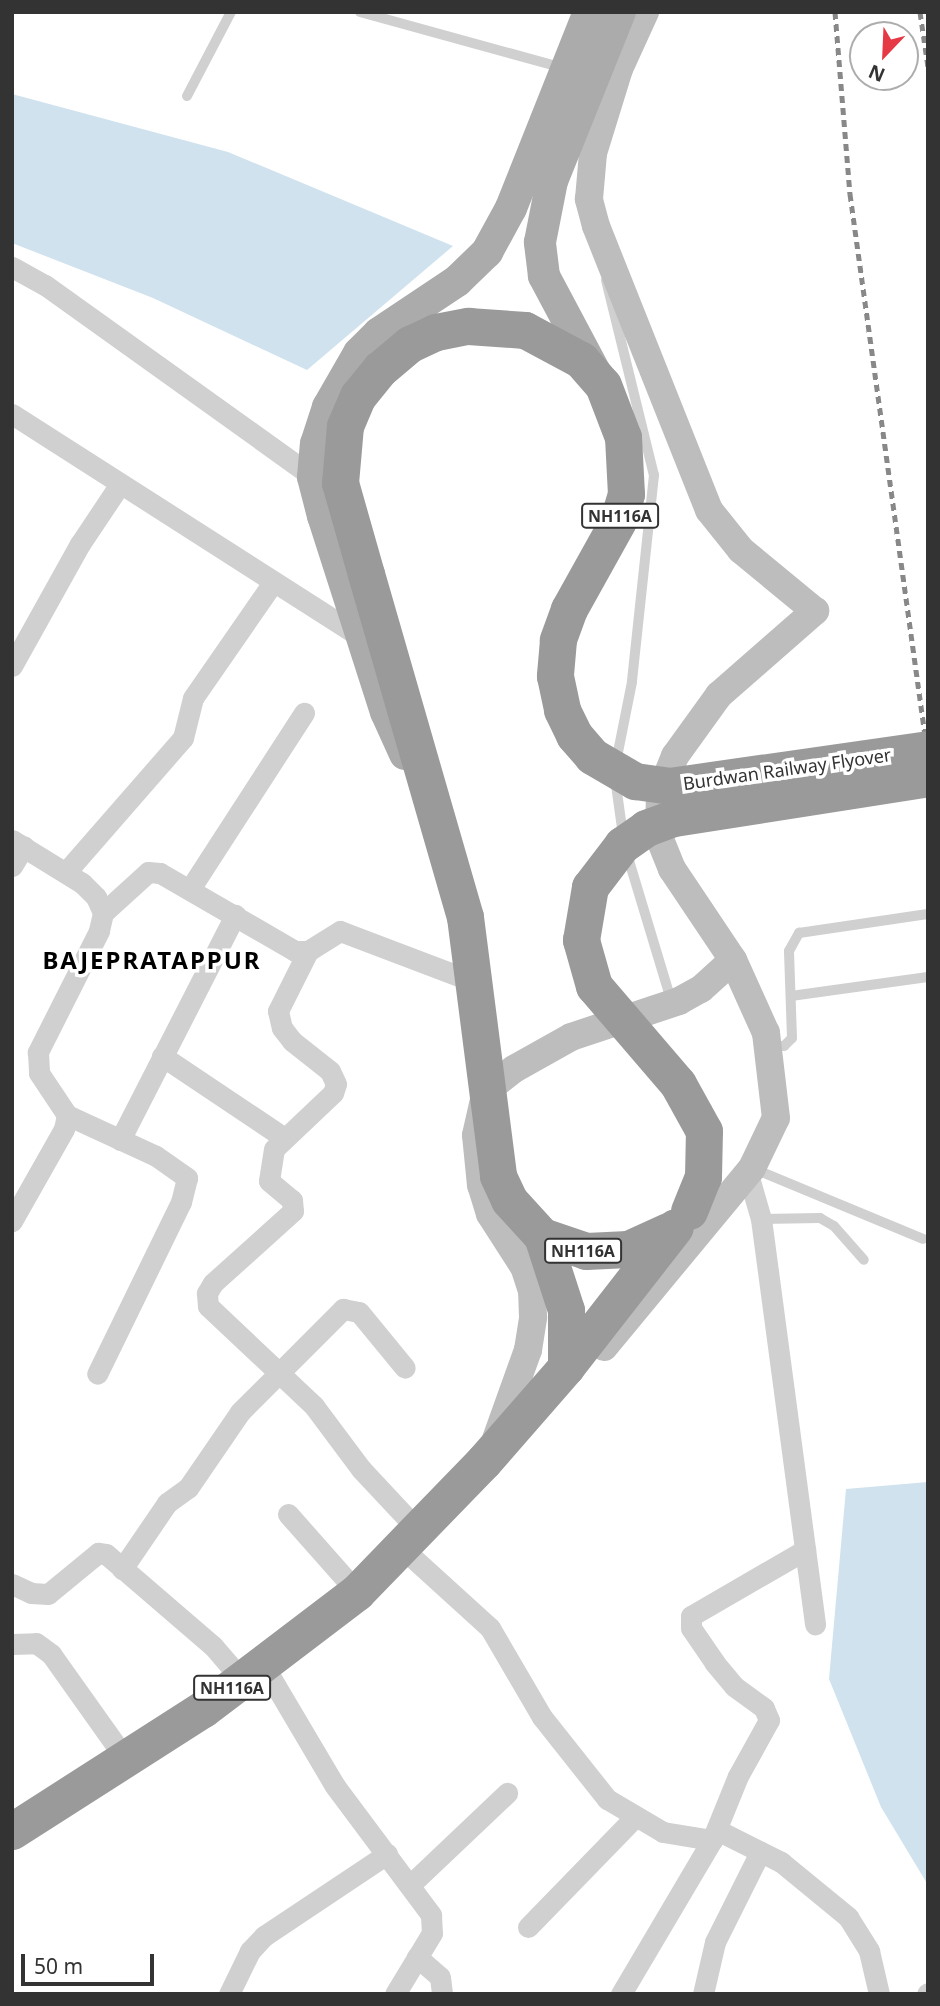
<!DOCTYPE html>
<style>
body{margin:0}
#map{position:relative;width:940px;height:2006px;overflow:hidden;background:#fff;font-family:"Noto Sans",sans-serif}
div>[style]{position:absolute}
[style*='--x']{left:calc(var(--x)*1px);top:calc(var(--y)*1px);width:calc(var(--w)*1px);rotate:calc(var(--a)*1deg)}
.water>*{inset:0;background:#cfe2ee}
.lane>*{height:10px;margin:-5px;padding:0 5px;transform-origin:5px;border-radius:5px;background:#d0d0d0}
.street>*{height:21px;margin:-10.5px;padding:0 10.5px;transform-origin:10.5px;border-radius:10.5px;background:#d0d0d0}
.secondary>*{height:28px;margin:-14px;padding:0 14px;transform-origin:14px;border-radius:14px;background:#bdbdbd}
.primary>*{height:32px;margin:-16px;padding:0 16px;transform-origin:16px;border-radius:16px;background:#ababab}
.highway>*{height:37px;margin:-18.5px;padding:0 18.5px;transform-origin:18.5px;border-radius:18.5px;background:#9a9a9a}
.rail>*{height:5px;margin-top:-2.5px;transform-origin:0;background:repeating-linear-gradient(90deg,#888 0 7px,transparent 0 12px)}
.highway-bridge>*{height:37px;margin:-18.5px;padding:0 18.5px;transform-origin:18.5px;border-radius:18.5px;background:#9a9a9a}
span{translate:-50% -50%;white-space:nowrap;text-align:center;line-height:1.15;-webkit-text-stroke:7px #fff;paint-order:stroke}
.shield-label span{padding:2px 5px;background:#fff;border:2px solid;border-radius:5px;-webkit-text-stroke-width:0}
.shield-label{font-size:16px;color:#333;font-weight:700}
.street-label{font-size:18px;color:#333}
.district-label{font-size:24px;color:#000;font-weight:700;letter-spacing:2px}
.frame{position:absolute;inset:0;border:14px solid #333;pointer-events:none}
.north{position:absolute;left:849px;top:21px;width:70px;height:70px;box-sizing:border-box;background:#fff;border:2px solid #adadad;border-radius:50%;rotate:203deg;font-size:19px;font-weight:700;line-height:28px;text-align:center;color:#333}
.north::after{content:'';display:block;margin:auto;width:24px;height:32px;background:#e63946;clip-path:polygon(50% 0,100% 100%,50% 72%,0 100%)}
.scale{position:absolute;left:21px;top:1954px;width:133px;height:32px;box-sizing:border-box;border:4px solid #333;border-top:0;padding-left:9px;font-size:21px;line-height:24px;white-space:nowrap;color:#333;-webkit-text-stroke:5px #fff;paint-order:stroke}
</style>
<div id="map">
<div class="water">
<div style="clip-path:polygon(12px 94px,228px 152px,453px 246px,307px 370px,153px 298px,12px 243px)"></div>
<div style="clip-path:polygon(928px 1482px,928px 1885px,881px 1807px,829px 1679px,846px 1489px)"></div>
</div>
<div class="lane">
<div style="--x:360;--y:12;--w:211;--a:15.4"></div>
<div style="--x:187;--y:96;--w:95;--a:-62.4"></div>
<div style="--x:606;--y:280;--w:201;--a:76.2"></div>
<div style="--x:654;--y:475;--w:208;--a:96.1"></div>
<div style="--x:632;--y:682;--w:82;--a:101.3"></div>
<div style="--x:615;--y:778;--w:58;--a:82"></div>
<div style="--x:627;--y:854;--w:156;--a:73.2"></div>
<div style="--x:791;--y:996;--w:138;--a:-7.9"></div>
<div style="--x:770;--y:1046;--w:14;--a:0"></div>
<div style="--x:784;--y:1046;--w:11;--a:-45"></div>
<div style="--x:792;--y:1038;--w:87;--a:-92"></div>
<div style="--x:789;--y:951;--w:21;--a:-61"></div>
<div style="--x:799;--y:933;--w:130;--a:-8.4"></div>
<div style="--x:752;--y:1168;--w:185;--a:22.5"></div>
<div style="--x:761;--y:1219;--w:59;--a:-1"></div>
<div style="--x:820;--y:1218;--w:16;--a:30"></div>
<div style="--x:834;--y:1226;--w:45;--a:48.6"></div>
</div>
<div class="street">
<div style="--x:12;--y:267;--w:38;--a:29"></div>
<div style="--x:45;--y:285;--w:330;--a:35.6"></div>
<div style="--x:12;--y:414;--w:416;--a:32.6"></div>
<div style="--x:12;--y:666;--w:140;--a:-60.9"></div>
<div style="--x:80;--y:544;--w:72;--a:-56.3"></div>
<div style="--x:12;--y:840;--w:82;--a:31.6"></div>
<div style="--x:82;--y:883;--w:20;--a:45"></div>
<div style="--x:96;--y:897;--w:17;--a:66"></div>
<div style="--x:103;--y:913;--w:18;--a:103"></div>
<div style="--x:99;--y:931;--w:136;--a:116.8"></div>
<div style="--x:38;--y:1052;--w:21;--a:87"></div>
<div style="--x:39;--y:1073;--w:50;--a:56.3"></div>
<div style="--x:67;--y:1115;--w:14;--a:102"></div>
<div style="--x:64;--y:1129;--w:106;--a:119.5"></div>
<div style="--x:12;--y:866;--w:23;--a:-59"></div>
<div style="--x:66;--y:872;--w:178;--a:-48.9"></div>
<div style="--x:183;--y:738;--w:41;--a:-76"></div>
<div style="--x:193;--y:698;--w:139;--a:-55.3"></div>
<div style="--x:190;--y:889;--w:210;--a:-57.1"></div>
<div style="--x:103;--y:913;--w:61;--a:-42.3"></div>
<div style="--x:148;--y:872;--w:12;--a:5"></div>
<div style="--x:160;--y:873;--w:156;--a:30"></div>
<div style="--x:295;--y:951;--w:13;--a:0"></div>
<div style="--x:308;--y:951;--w:38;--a:-32"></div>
<div style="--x:340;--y:931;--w:143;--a:20.8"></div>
<div style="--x:308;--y:951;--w:67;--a:116.6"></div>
<div style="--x:278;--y:1011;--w:17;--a:77"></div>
<div style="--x:282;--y:1028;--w:16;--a:52"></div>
<div style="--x:292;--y:1041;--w:48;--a:38.3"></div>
<div style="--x:330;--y:1071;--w:14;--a:65"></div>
<div style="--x:336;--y:1084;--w:9;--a:108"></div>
<div style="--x:333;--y:1093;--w:81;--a:136.5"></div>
<div style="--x:274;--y:1149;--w:32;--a:99"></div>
<div style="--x:269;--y:1181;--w:30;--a:40"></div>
<div style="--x:292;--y:1200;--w:11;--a:85"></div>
<div style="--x:293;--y:1211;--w:108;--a:138"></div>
<div style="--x:213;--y:1283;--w:12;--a:121"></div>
<div style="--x:207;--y:1293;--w:13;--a:86"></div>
<div style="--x:208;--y:1306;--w:146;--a:43.3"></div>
<div style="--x:314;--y:1406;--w:79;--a:53.3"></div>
<div style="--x:361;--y:1469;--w:85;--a:46.9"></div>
<div style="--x:162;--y:1056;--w:146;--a:33.8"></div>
<div style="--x:67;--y:1115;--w:98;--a:24.7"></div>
<div style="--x:156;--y:1156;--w:38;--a:35"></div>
<div style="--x:187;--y:1178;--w:25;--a:104"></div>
<div style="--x:181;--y:1202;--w:191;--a:116"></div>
<div style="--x:120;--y:1140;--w:253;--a:-62.9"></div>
<div style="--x:748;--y:1174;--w:47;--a:73.9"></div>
<div style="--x:761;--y:1219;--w:409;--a:82.4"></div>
<div style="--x:288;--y:1514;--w:104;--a:48.5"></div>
<div style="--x:402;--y:1548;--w:119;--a:42.3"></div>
<div style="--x:490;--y:1628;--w:103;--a:59.7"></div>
<div style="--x:542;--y:1717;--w:105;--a:51.6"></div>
<div style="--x:607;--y:1799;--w:65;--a:30.5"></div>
<div style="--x:663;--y:1832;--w:50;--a:9.3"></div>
<div style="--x:122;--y:1569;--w:80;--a:-55.7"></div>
<div style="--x:167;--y:1503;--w:26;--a:-36"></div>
<div style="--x:188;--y:1488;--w:92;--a:-55.6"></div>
<div style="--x:240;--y:1412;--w:146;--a:-45"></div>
<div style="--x:343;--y:1309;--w:16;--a:11"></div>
<div style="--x:359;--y:1312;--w:72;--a:50.6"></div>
<div style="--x:12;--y:1584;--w:21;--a:25"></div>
<div style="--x:31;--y:1593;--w:17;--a:3"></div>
<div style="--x:48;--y:1594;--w:65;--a:-39.4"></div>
<div style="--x:98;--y:1553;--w:8;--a:7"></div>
<div style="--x:106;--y:1554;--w:141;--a:40.7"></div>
<div style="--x:213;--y:1646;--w:46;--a:49.4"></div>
<div style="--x:12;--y:1644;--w:24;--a:-2"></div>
<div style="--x:36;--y:1643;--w:19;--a:36"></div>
<div style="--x:51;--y:1654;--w:128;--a:54.6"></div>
<div style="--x:264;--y:1666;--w:139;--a:59.4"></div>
<div style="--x:335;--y:1786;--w:161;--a:53.3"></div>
<div style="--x:431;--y:1915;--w:18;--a:87"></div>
<div style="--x:432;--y:1933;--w:71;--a:121.2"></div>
<div style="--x:717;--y:1830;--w:72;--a:26.6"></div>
<div style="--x:781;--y:1862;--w:87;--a:39.4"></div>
<div style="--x:848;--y:1917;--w:40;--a:58"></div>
<div style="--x:869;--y:1951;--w:44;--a:76.9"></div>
<div style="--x:410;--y:1885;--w:134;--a:-43.5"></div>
<div style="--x:528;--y:1927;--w:152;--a:-45.8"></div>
<div style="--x:417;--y:1957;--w:30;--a:41"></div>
<div style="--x:440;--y:1977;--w:17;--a:83"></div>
<div style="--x:229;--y:1994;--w:48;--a:-64"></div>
<div style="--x:250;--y:1951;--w:21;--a:-47"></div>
<div style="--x:264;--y:1936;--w:148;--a:-33.7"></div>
<div style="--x:621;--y:1994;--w:179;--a:-59.4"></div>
<div style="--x:712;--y:1840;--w:69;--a:-67.9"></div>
<div style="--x:738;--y:1776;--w:64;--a:-61"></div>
<div style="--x:769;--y:1720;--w:13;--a:-113"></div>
<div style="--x:764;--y:1708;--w:37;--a:-144"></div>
<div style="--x:734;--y:1686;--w:30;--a:-130"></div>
<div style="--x:715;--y:1663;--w:42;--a:-124.4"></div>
<div style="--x:691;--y:1628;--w:12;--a:-90"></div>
<div style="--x:691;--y:1616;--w:132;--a:-30.1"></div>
<div style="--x:703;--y:1994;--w:53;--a:-77"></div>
<div style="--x:715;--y:1942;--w:101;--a:-63.4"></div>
<div style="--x:927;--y:1994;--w:1;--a:-45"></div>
</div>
<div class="secondary">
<div style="--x:604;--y:1347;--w:232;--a:-50.4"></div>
<div style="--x:752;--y:1168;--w:55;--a:-64.4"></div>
<div style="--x:776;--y:1118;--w:86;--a:-96.7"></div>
<div style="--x:766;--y:1033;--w:80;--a:-114.3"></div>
<div style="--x:733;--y:960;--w:110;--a:-123.8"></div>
<div style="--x:672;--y:869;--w:35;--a:-112"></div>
<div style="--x:659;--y:836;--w:43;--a:-88.7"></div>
<div style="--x:660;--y:793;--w:40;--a:-68"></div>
<div style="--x:675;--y:756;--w:75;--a:-54.2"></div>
<div style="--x:719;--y:695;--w:128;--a:-41.2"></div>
<div style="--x:815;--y:611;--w:96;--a:-140.5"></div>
<div style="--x:741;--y:550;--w:51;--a:-128.7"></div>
<div style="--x:709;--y:510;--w:306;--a:-111.7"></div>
<div style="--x:596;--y:226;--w:28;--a:-105"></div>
<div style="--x:589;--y:199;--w:46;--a:-85"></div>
<div style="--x:593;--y:153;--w:88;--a:-72.8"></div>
<div style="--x:619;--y:69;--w:63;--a:-65.5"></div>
<div style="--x:495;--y:1442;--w:98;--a:-70.3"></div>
<div style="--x:528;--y:1350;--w:33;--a:-81"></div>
<div style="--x:533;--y:1317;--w:26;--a:-92"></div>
<div style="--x:532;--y:1291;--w:25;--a:-108"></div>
<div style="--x:524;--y:1267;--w:63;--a:-122.7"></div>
<div style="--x:490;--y:1214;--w:30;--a:-107"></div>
<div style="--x:481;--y:1185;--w:50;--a:-95.7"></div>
<div style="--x:476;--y:1135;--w:45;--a:-77.2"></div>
<div style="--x:486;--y:1091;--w:36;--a:-38"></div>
<div style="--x:514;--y:1069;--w:65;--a:-29.3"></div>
<div style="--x:571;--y:1037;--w:114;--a:-18.4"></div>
<div style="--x:679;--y:1001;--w:25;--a:-29"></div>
<div style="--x:701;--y:989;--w:43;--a:-42.2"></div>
</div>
<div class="primary">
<div style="--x:595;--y:372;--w:109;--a:-118"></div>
<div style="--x:544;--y:276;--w:34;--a:-97"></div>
<div style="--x:540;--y:242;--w:62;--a:-78.9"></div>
<div style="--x:552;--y:181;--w:182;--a:-68.1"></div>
<div style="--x:405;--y:754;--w:46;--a:-114.3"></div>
<div style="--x:386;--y:712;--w:206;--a:-107.8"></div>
<div style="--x:323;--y:516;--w:40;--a:-104.4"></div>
<div style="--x:313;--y:477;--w:33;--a:-85"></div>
<div style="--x:316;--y:444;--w:39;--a:-72"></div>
<div style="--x:328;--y:407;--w:62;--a:-60.1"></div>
<div style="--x:359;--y:353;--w:28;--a:-45"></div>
<div style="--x:379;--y:333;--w:94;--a:-33.7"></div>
<div style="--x:457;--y:281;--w:42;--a:-44"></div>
<div style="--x:487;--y:252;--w:50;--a:-61.4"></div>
<div style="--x:511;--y:208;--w:211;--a:-68.3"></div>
</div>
<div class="highway">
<div style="--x:366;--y:574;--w:357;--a:73.9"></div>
<div style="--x:465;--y:917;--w:261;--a:82.7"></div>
<div style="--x:498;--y:1176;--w:26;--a:65"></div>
<div style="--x:509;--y:1200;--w:49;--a:47.5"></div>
<div style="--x:542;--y:1236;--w:46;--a:18.8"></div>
<div style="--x:586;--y:1251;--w:42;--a:-2.7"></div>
<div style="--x:628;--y:1249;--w:44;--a:-24.2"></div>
<div style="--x:542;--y:1236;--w:78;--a:72"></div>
<div style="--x:566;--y:1310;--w:57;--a:90"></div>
<div style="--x:12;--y:1831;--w:227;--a:-32.6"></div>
<div style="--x:203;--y:1709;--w:193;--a:-37.2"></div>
<div style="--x:357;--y:1592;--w:182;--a:-45.9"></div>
<div style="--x:484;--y:1461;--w:125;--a:-48.9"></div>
<div style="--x:566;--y:1367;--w:177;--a:-52.1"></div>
</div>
<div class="rail">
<div style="--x:835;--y:12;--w:183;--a:85.3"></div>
<div style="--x:850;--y:194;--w:568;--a:82.11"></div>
<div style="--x:920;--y:12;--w:56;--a:81.7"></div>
</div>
<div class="highway-bridge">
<div style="--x:366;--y:574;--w:95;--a:-105.9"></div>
<div style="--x:340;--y:483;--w:57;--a:-85"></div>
<div style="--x:345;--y:426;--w:33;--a:-67"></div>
<div style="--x:358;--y:396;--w:35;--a:-51"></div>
<div style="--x:380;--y:369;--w:39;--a:-40"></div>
<div style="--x:410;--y:344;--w:29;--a:-25"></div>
<div style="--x:436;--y:332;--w:33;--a:-11"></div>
<div style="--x:468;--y:326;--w:57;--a:4"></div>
<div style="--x:525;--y:330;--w:64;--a:28.2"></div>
<div style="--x:581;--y:360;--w:33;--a:49"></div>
<div style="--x:603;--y:385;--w:56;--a:69"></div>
<div style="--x:623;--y:437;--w:57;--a:87"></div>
<div style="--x:626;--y:494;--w:28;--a:107"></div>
<div style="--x:618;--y:521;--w:101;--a:119.1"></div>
<div style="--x:569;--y:609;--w:33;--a:110"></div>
<div style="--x:558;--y:640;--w:36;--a:95"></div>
<div style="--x:555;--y:676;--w:35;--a:78"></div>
<div style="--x:562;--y:710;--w:28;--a:64"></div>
<div style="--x:574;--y:735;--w:28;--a:49"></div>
<div style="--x:592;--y:756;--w:50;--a:30.2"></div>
<div style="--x:635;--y:781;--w:34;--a:8"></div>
<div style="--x:669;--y:786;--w:262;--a:-8.1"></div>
<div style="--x:689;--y:1211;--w:37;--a:-68"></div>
<div style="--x:703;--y:1177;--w:46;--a:-88.8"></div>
<div style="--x:704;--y:1131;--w:54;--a:-119"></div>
<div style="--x:678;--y:1084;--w:129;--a:-130.6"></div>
<div style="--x:594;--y:986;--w:48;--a:-105.8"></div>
<div style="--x:581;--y:940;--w:54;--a:-80.4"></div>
<div style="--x:590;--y:887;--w:53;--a:-52.7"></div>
<div style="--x:622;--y:845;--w:29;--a:-35"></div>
<div style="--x:646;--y:828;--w:30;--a:-20"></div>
<div style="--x:674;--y:818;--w:257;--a:-8.9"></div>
</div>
<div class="shield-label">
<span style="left:620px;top:516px">NH116A</span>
<span style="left:583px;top:1251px">NH116A</span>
<span style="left:232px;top:1688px">NH116A</span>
</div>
<div class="street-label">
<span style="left:787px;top:769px;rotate:-8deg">Burdwan Railway Flyover</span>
</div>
<div class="district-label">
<span style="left:152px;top:960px">BAJEPRATAPPUR</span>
</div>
<div class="frame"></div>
<div class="north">N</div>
<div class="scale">50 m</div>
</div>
